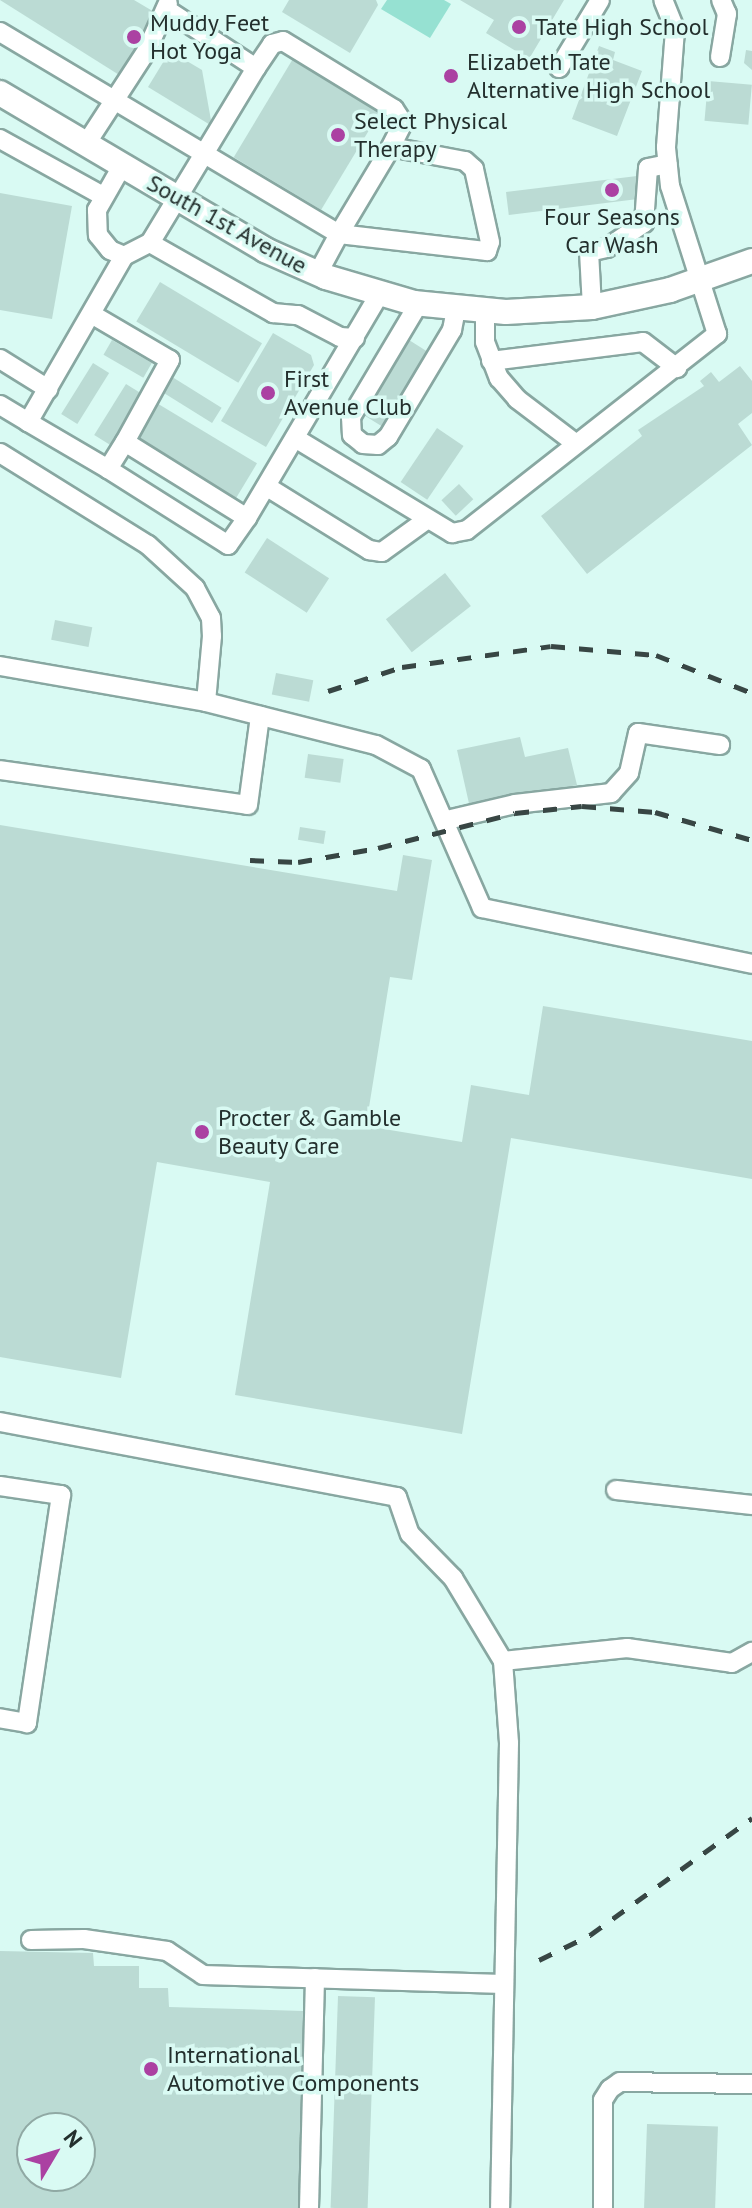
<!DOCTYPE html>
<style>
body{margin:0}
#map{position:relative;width:752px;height:2208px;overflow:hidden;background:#d9faf3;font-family:"PT Sans",sans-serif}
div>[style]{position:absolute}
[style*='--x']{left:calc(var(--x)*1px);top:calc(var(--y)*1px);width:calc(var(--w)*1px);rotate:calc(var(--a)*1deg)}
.green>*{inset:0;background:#96e1d2}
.building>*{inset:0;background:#bbdbd4;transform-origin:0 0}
.roads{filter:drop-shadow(2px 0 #88a7a1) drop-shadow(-2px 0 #88a7a1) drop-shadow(0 2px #88a7a1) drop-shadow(0 -2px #88a7a1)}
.minor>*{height:18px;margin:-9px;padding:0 9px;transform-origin:9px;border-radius:9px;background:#fff}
.major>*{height:24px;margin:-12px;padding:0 12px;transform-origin:12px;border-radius:12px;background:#fff}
.rail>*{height:5px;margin-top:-2.5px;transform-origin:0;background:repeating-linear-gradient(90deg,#384644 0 14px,transparent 0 28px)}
.dots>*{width:22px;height:22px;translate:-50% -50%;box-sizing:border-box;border:4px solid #d9faf3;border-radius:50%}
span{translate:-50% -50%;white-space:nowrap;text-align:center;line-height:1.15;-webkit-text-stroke:7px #d9faf3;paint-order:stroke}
.poi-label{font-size:24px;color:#232f2d}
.left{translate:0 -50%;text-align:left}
.street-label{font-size:24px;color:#232f2d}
.north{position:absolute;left:16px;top:2112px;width:80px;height:80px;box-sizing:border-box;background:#d9faf3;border:2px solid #90a9a4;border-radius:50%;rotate:52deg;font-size:22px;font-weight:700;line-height:32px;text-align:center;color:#232f2d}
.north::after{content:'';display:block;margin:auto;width:28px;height:36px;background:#ab41a2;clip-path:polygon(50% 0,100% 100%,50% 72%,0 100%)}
</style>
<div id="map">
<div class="green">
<div style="clip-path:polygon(387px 0,444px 0,451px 4px,430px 38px,381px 9px)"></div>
</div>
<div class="building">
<div style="clip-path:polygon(0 0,134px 0,161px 16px,124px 78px)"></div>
<div style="clip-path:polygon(289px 0,376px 0,378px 5px,350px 53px,282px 12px)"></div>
<div style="clip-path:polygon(460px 0,564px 0,529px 59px,486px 33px,494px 20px)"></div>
<div style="clip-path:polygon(599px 46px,615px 52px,613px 60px,642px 71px,617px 136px,572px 119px)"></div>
<div style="clip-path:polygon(746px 50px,752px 51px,752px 70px,744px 63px)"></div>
<div style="clip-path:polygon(170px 51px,202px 70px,212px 126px,148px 87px)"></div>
<div style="left:294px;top:57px;width:102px;height:117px;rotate:31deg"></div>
<div style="left:708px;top:81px;width:44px;height:40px;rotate:5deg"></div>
<div style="left:637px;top:176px;width:23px;height:132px;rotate:83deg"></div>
<div style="clip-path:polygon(0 193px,72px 206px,52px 319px,0 310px)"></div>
<div style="left:160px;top:282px;width:119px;height:46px;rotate:31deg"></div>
<div style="clip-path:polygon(273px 333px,311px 355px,314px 365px,266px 447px,221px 421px)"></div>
<div style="left:112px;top:340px;width:46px;height:17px;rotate:30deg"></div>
<div style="clip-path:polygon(409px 340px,428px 352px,383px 427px,362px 414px,367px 406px,381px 415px,389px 402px,377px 395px)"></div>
<div style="left:93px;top:363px;width:19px;height:60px;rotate:32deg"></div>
<div style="clip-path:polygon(740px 366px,752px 381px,752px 413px,738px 424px,752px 445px,587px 574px,541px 516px,642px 436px,638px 430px,704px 386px,700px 381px,711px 372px,719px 382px)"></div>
<div style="left:169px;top:375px;width:62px;height:18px;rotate:32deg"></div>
<div style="left:126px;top:384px;width:19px;height:60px;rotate:32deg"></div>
<div style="left:155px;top:402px;width:119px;height:42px;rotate:31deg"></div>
<div style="left:437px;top:428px;width:32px;height:65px;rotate:34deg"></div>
<div style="left:459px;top:484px;width:21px;height:24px;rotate:47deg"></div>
<div style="left:267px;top:538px;width:74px;height:41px;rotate:33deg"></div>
<div style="left:445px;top:573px;width:42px;height:75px;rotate:52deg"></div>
<div style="left:55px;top:620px;width:38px;height:20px;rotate:11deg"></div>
<div style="left:276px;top:673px;width:38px;height:22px;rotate:11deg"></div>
<div style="clip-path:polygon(520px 737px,525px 757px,568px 748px,577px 785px,470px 808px,457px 750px)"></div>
<div style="left:308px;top:754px;width:36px;height:24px;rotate:8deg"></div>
<div style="clip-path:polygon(0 825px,397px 891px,403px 855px,432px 860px,412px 980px,390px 977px,366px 1126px,462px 1142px,471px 1085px,529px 1095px,543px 1006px,752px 1041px,752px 1179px,511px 1138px,462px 1434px,235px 1395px,270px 1182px,157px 1162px,121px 1378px,0 1357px)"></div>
<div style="left:300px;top:827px;width:26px;height:13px;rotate:9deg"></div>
<div style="clip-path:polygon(evenodd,0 1951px,93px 1953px,94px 1966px,139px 1966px,139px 1988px,168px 1988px,169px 2007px,303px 2011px,299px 2208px,0 2208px,0 1951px,32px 2128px,80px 2128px,80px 2176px,32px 2176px,32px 2128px)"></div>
<div style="left:338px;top:1996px;width:37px;height:212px;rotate:2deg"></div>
<div style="left:647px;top:2124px;width:71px;height:84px;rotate:2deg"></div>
</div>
<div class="roads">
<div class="minor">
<div style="--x:0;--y:32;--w:395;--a:30.8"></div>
<div style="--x:339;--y:234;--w:149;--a:6.6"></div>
<div style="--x:487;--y:251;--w:9;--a:-72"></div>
<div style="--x:490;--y:242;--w:75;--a:-102.4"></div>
<div style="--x:474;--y:169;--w:12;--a:-138"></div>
<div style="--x:465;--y:161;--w:75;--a:-169.3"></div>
<div style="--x:391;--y:147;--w:101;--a:120.9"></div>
<div style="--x:339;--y:234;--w:44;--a:118.3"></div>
<div style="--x:720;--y:57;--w:44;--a:-80.8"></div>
<div style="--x:727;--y:14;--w:15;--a:-113"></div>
<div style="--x:256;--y:68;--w:29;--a:-56"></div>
<div style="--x:272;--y:44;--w:11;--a:-15"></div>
<div style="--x:283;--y:41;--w:130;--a:31.5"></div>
<div style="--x:394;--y:109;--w:17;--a:57"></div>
<div style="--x:403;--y:123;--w:27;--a:117"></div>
<div style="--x:559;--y:68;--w:79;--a:-58.9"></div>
<div style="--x:0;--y:139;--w:118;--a:29"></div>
<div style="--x:86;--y:144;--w:112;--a:-57"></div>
<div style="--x:147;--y:50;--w:51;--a:-65.9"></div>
<div style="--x:122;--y:166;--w:51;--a:119.6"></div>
<div style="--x:97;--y:210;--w:25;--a:88"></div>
<div style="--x:98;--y:235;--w:19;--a:51"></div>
<div style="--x:110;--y:250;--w:15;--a:23"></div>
<div style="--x:124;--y:256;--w:29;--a:-27"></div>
<div style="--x:150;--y:243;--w:205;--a:-58.8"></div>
<div style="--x:256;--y:68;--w:104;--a:-146.8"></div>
<div style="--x:150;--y:243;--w:142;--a:29.6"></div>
<div style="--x:273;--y:313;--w:25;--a:5"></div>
<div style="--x:298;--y:315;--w:47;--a:27.6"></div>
<div style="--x:340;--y:337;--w:15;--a:4"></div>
<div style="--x:124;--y:256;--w:192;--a:120"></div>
<div style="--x:28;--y:422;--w:93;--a:30.4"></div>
<div style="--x:108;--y:469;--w:32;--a:-58"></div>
<div style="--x:419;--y:303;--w:133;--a:120.8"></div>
<div style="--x:351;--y:417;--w:18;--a:87"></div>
<div style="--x:352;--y:435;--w:14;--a:39"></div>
<div style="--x:363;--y:444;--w:15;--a:4"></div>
<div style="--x:378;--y:445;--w:13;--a:-39"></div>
<div style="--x:388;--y:437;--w:125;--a:-59.1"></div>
<div style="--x:452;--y:330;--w:21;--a:-79"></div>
<div style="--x:592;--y:307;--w:55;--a:-93.1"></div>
<div style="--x:589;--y:252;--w:18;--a:-13"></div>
<div style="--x:607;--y:248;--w:45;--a:-34"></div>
<div style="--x:644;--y:223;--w:55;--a:-85.8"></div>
<div style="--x:648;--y:168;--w:20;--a:-11"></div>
<div style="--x:485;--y:310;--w:32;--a:90"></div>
<div style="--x:485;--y:342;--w:39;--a:69"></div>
<div style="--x:499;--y:378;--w:28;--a:49"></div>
<div style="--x:517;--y:399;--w:73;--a:37.2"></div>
<div style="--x:93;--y:315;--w:89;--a:30.3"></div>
<div style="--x:170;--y:360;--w:94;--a:118.8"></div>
<div style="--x:125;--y:442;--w:144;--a:31.9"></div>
<div style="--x:247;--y:518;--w:261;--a:-59.4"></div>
<div style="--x:0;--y:359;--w:57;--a:32"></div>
<div style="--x:491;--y:361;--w:153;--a:-7.1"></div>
<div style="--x:643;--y:342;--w:43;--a:37.4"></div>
<div style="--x:0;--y:405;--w:33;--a:31"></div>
<div style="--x:295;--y:438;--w:184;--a:31.2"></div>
<div style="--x:452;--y:533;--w:15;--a:-11"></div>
<div style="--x:467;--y:530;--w:318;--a:-38.1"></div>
<div style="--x:717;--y:334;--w:155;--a:-107.6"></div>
<div style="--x:670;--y:186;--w:39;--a:-96"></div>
<div style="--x:666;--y:147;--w:118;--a:-85.6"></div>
<div style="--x:675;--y:29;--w:31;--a:-112"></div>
<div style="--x:0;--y:453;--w:174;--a:31.9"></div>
<div style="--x:148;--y:545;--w:64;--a:42.5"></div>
<div style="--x:195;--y:588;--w:34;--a:62"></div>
<div style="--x:211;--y:618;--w:18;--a:87"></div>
<div style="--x:212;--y:636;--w:66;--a:95.2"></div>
<div style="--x:108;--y:469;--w:142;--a:32.3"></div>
<div style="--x:228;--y:545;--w:33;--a:-55"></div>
<div style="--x:269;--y:488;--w:118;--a:31.8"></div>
<div style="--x:369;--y:550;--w:13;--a:9"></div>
<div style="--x:382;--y:552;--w:53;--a:-35.8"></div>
<div style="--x:0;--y:666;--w:209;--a:9.9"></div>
<div style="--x:206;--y:702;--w:175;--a:14.2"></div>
<div style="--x:376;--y:745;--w:51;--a:28.1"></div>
<div style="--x:421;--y:769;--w:152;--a:66.3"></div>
<div style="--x:482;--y:908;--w:276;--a:11.7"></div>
<div style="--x:0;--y:770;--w:250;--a:8"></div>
<div style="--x:248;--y:805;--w:90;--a:-82.3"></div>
<div style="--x:447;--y:820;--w:70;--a:-13.2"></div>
<div style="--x:515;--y:804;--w:97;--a:-6.5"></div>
<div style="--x:611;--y:793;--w:27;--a:-48"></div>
<div style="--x:629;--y:773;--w:41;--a:-77.3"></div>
<div style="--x:638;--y:733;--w:83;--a:8.3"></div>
<div style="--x:0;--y:1422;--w:404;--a:10.7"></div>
<div style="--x:397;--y:1497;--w:39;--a:71"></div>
<div style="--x:410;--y:1534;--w:62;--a:45.7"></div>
<div style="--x:453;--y:1578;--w:97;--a:58.9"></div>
<div style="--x:503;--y:1661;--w:82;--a:85.8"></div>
<div style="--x:509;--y:1743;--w:465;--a:91.1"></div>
<div style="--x:0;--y:1486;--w:62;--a:8.4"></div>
<div style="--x:61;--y:1495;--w:231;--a:98.5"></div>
<div style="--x:27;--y:1723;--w:27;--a:-170"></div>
<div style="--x:616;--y:1490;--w:137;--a:6.3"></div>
<div style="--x:503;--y:1661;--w:125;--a:-6"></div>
<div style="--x:627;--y:1648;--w:106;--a:8.1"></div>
<div style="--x:732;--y:1663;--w:23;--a:-29"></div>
<div style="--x:31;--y:1940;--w:53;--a:-1.1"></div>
<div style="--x:84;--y:1939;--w:84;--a:8.2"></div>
<div style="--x:167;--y:1951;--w:43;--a:33.7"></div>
<div style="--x:203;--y:1975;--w:300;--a:1.7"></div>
<div style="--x:309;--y:2208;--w:230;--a:-88.5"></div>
<div style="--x:603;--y:2208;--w:108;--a:-90"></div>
<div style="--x:603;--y:2100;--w:13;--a:-58"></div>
<div style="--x:610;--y:2089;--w:12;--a:-35"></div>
<div style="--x:620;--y:2082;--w:132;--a:0.9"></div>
</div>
<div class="major">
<div style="--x:0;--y:93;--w:308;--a:30.6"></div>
<div style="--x:265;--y:250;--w:67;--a:23.9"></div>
<div style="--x:326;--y:277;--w:92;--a:16.5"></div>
<div style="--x:414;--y:303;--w:92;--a:5.6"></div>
<div style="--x:506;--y:312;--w:86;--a:-3.3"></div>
<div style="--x:592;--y:307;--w:80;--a:-12.3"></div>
<div style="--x:670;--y:290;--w:87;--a:-19.5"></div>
</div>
</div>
<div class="rail">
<div style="--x:328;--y:691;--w:78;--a:-18"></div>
<div style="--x:402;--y:667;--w:150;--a:-8"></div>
<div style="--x:551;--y:646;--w:105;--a:4.9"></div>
<div style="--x:656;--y:655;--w:103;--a:21.6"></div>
<div style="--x:250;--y:860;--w:48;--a:2.4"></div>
<div style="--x:298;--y:862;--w:81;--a:-9.9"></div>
<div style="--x:378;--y:848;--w:141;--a:-14.3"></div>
<div style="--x:515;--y:813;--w:67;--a:-6"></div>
<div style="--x:582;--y:806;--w:73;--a:4.7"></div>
<div style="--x:655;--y:812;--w:101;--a:16.1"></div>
<div style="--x:539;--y:1960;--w:57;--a:-26.1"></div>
<div style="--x:590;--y:1935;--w:200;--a:-35.8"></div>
</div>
<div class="dots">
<div style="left:519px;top:27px;background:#ab41a2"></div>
<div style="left:134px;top:37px;background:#ab41a2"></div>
<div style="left:451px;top:76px;background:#ab41a2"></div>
<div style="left:338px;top:135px;background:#ab41a2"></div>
<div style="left:612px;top:190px;background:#ab41a2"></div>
<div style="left:268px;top:393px;background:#ab41a2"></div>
<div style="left:202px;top:1132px;background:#ab41a2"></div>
<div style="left:151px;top:2069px;background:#ab41a2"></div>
</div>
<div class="poi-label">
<span class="left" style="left:150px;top:37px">Muddy Feet<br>Hot Yoga</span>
<span class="left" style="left:535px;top:27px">Tate High School</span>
<span class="left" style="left:467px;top:76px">Elizabeth Tate<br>Alternative High School</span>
<span class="left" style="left:354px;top:135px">Select Physical<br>Therapy</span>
<span style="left:612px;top:231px">Four Seasons<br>Car Wash</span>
<span class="left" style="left:284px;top:393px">First<br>Avenue Club</span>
<span class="left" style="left:218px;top:1132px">Procter &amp; Gamble<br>Beauty Care</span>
<span class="left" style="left:167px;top:2069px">International<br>Automotive Components</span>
</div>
<div class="street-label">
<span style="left:227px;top:224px;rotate:29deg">South 1st Avenue</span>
</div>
<div class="north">N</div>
</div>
